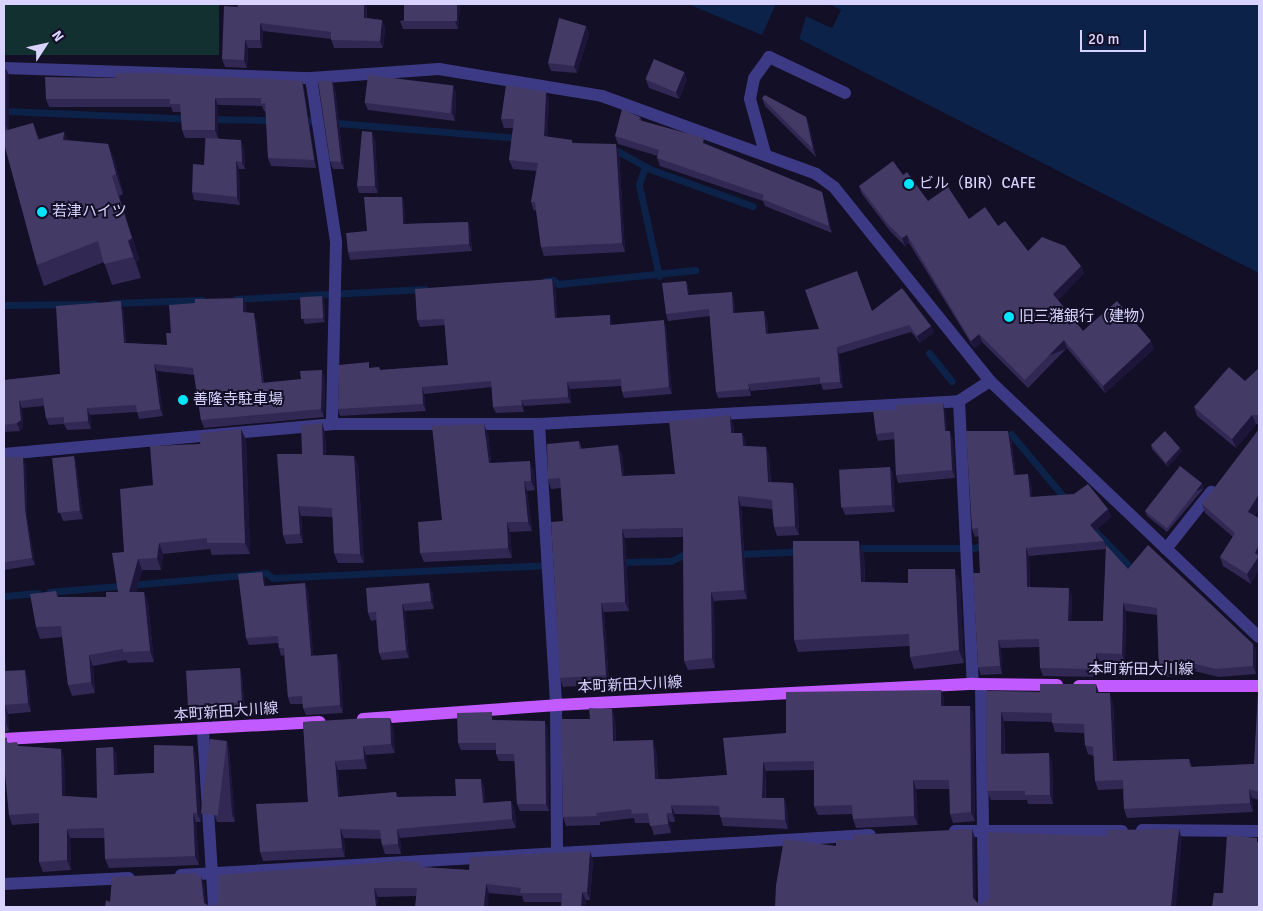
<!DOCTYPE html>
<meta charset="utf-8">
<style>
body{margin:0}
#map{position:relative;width:1263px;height:911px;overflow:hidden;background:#130f26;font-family:Signika,"Noto Sans JP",sans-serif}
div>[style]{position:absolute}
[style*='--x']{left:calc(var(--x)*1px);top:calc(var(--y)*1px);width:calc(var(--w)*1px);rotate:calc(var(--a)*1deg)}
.green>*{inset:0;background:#12302f;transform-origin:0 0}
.water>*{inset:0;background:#0c2248}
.pier>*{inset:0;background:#130f26}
.stream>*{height:7px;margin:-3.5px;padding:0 3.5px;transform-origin:3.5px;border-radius:3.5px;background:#0c2248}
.minor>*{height:12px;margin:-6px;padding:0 6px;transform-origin:6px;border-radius:6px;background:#3d3a85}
.major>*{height:12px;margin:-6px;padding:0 6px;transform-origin:6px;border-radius:6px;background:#c25bff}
.wall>*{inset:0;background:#312854}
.shaded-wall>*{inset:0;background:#1d163a;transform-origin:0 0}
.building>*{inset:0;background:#433a66;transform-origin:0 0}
.dots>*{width:14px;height:14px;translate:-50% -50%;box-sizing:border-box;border:2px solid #130f26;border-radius:50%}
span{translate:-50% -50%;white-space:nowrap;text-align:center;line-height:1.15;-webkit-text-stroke:4px #130f26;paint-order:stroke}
.poi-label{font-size:15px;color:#d9d4ff}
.left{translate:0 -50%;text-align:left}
.street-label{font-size:15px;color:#d9d4ff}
.frame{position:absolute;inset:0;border:5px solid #d9d4ff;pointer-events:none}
.north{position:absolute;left:20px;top:20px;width:50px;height:50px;-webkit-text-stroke:4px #130f26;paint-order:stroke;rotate:55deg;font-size:14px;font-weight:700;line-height:20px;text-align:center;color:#d9d4ff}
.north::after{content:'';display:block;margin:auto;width:18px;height:22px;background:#d9d4ff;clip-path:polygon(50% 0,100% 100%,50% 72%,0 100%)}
.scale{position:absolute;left:1080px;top:30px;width:66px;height:22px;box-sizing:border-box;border:2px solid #d9d4ff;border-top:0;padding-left:6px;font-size:15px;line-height:18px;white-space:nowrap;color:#d9d4ff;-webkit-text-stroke:4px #130f26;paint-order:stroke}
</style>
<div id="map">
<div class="green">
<div style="left:4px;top:4px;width:215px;height:51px"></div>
</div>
<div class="water">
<div style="clip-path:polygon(688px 4px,776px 4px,762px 35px)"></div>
<div style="clip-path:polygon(829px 4px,1259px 4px,1259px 273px,799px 39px,806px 16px,832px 28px,841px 10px)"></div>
</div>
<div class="pier">
<div style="clip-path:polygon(826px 4px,841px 10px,832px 28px,806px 16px,799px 39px,1259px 275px,797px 41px,805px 14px,831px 25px,838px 11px)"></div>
</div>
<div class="stream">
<div style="--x:4;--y:111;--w:187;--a:2.4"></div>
<div style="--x:209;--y:119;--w:67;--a:0.9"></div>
<div style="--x:301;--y:120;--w:220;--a:4.7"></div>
<div style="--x:612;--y:148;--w:43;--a:28.9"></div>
<div style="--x:650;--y:169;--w:109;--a:19.9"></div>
<div style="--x:645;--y:166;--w:20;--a:108"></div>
<div style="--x:639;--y:185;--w:93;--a:77.6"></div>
<div style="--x:545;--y:281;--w:8;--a:-7"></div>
<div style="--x:553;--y:280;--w:6;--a:39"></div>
<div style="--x:558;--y:284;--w:138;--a:-5.8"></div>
<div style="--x:236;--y:299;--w:189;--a:-3"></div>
<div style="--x:113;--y:303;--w:89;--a:-1.9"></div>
<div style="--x:4;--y:305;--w:91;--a:-0.6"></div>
<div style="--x:929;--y:353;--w:36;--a:51"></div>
<div style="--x:1011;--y:434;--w:87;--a:50.1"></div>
<div style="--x:1095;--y:531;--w:59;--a:45.7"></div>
<div style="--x:853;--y:548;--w:121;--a:0"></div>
<div style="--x:974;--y:548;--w:13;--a:-18"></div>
<div style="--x:737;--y:554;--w:54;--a:-2.1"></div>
<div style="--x:791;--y:552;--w:9;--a:-32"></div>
<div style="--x:619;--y:562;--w:52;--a:-1.1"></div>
<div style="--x:671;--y:561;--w:22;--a:-27"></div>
<div style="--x:49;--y:592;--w:218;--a:-5"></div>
<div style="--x:266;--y:573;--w:9;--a:36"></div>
<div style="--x:273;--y:578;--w:278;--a:-2.7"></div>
<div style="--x:4;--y:596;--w:34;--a:-5"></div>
</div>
<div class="minor">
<div style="--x:4;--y:68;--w:307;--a:1.9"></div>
<div style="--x:311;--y:78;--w:128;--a:-4"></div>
<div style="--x:439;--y:69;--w:165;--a:9.4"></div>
<div style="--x:602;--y:96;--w:228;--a:20"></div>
<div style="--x:816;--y:174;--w:22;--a:36"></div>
<div style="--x:834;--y:187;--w:249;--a:51.2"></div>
<div style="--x:990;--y:381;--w:371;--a:43.6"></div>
<div style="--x:311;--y:78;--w:166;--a:81.3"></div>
<div style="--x:336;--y:242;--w:182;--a:91.3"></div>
<div style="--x:765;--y:153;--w:56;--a:-105.5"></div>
<div style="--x:750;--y:99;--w:21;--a:-79"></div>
<div style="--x:754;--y:78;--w:26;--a:-54"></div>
<div style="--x:769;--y:57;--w:84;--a:25.3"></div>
<div style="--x:959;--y:401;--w:283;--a:87.2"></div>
<div style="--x:539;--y:424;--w:282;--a:86.5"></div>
<div style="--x:556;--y:705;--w:147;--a:89.6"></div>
<div style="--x:4;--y:454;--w:329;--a:-5.2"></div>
<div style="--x:332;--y:424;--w:207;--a:0"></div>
<div style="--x:539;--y:424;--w:421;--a:-3.1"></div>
<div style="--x:959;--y:401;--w:37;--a:-33"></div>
<div style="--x:1166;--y:549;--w:73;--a:-51.7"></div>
<div style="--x:981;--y:685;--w:222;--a:89.2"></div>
<div style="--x:203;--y:731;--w:176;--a:86.4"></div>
<div style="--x:1142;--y:830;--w:117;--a:0.5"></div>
<div style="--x:955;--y:831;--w:167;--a:0"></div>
<div style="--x:181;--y:875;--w:690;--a:-3.32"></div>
<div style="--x:4;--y:884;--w:125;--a:-2.7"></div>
</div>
<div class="major">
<div style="--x:1079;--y:686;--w:180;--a:0"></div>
<div style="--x:363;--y:719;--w:194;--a:-4.1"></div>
<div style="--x:556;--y:705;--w:418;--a:-2.9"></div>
<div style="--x:973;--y:684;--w:84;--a:0.7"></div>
<div style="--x:4;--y:739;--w:316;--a:-3.1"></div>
</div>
<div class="wall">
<div style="clip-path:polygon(238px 4px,367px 4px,367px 18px,382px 20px,385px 28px,383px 48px,334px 48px,331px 39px,263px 31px,262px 48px,248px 48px,247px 68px,225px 67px,222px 59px)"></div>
<div style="clip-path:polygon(460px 4px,458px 29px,403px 29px,400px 21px)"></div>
<div style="clip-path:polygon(586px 26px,589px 34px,577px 73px,551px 71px,548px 63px)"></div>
<div style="clip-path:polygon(4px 68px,6px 69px,9px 76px,9px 130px,33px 123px,39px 139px,64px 132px,67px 140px,108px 144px,116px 165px,123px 194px,119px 196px,139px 259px,136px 262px,141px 278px,112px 285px,104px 262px,44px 286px,37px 265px,4px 143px)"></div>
<div style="clip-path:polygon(684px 72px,687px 80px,679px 99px,649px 88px,646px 80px)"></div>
<div style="clip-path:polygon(302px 81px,304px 89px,316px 168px,271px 166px,268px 158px,266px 111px,264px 111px,262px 106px,218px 105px,218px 138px,244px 148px,245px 169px,239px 169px,240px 205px,194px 200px,192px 192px,204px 165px,205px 138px,185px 138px,182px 130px,181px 112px,173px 112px,171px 107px,49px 107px,46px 99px)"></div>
<div style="clip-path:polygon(332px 81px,335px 89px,344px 169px,333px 169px,330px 161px)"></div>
<div style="clip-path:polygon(453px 86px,456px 93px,455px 121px,368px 110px,365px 103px)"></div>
<div style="clip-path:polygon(546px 92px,549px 100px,547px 137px,619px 152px,625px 252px,544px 256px,541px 247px,536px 210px,534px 211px,531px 202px,536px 171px,513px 169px,509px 160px,513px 128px,504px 128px,501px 119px)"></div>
<div style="clip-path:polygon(762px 98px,806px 117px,809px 125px,816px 157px,765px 106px)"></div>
<div style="clip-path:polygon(640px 117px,642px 121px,706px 144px,822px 192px,824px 199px,832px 233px,765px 206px,763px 201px,660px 166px,657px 158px,658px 156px,618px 144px,615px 136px)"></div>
<div style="clip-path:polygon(375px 139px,378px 193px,359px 193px,357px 186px)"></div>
<div style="clip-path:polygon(903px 175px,928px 201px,969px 219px,998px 226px,1028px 251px,1081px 266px,1084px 273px,1058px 300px,1083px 331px,1154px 349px,1105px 393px,1067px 348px,1028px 388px,982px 342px,974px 348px,909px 243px,905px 246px,890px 231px,862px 194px,859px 186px)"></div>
<div style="clip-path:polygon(402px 197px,404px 204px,405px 224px,468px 222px,470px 229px,472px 251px,350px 260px,348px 252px)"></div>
<div style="clip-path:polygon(552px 279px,555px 286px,557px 318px,610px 315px,612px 325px,666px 327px,672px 394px,624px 398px,622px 392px,621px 386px,570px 389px,571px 403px,524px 406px,524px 412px,496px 413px,493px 407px,492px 387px,424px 394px,426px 411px,340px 416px,338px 409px,371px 368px,379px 367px,380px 370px,448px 365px,445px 325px,420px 327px,417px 320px)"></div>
<div style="clip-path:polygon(686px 281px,688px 287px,689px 295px,734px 299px,735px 313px,767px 318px,768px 334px,819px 329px,872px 311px,931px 326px,934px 332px,920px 343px,911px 332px,839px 354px,843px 388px,823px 390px,821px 384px,751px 391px,751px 396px,718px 398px,716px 392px,710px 316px,668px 321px,666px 314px)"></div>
<div style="clip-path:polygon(322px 296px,324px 300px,325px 322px,305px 324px,303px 320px)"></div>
<div style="clip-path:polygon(246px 305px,246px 312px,256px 320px,264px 383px,325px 377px,324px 417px,204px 428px,201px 420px,194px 375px,157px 371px,163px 416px,139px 419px,137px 412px,90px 415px,91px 429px,67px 430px,64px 424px,49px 425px,46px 418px,44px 406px,22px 408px,23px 427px,20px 431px,4px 432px,4px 380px,60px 374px,123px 309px,126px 343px,167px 345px,171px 333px)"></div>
<div style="clip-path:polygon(1259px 368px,1259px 424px,1256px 424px,1236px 448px,1197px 416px,1194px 407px,1245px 381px)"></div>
<div style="clip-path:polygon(897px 410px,945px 410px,947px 431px,953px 439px,955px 478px,898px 483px,896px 475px,895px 439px,878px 441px,876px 434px)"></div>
<div style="clip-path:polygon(322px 423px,325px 433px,326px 455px,354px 456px,358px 466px,364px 563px,338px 563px,334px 553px,333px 517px,301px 516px,303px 543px,286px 544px,283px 535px,302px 454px)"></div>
<div style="clip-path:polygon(733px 424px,734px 433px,742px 433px,746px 443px,746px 446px,766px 447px,769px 456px,771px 482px,793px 483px,797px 492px,799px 535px,777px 536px,774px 527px,772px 509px,741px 506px,747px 599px,714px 601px,715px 668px,688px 670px,684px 661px,683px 537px,625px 538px,629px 611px,604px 612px,609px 684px,563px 687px,560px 678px,563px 521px,561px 488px,551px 489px,548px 479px,579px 441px,582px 449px,622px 454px,624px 476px,675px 474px)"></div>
<div style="clip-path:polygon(241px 429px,246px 440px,250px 554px,212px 555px,210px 549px,163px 554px,161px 570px,142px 570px,136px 592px,144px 592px,148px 603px,154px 662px,128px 663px,126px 660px,93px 666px,95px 693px,72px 696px,68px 685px,62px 637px,40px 639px,36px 627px,56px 591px,58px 597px,106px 597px,118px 592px,124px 552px,153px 485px,200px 444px)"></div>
<div style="clip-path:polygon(488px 434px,491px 463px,534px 471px,535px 490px,527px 491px,532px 531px,510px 532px,512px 558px,424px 562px,420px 553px,442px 520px)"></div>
<div style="clip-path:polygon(evenodd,1011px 439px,1016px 475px,1031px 483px,1032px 497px,1108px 509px,1111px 517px,1095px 531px,1104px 541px,1106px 548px,1128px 569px,1253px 644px,1256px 652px,1256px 674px,1219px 677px,1186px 669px,1186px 675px,1162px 677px,1159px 669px,1157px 615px,1126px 611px,1125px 662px,1099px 661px,1099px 677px,1043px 676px,1040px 668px,1040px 647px,1001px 648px,1002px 674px,981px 675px,978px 667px,980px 573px,979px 536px,975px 537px,972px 529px,1011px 439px,1106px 549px,1103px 621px,1071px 621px,1072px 596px,1030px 587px,1029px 556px,1106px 549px)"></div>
<div style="clip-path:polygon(1151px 445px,1182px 451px,1168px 467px,1152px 449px)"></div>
<div style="clip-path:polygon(74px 456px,76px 464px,83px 519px,63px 521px,60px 513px)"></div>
<div style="clip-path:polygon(4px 457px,26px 465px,27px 518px,35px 565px,4px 570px)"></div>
<div style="clip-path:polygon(890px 467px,893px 474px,895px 512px,845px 515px,842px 507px)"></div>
<div style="clip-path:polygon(1204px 488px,1167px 532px,1147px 516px,1145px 511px)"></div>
<div style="clip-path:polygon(1202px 504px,1255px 516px,1251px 584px,1223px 566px,1220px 557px,1233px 537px,1205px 513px)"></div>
<div style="clip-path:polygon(864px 553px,865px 582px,908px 583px,960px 581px,964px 663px,914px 669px,910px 657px,910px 646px,798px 652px,794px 640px)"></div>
<div style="clip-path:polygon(262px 572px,265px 580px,265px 586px,308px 590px,313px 655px,340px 661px,343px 713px,306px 715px,303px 708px,303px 704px,290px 704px,288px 697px,284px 655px,281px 656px,279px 648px,278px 643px,249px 645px,246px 638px)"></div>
<div style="clip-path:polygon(432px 591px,434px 609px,405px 611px,409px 658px,382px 660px,379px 653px,376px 620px,371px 621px,368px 613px)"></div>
<div style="clip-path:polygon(4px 655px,5px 659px,6px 671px,28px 679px,31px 712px,8px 714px,9px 731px,4px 732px)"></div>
<div style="clip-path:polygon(240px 668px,242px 676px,245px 711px,192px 715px,189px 707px)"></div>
<div style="clip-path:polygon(941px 690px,944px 699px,944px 706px,970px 706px,973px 715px,975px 821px,953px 823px,950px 814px,950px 789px,916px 789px,918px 825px,856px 828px,853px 819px,852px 814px,818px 815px,814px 806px,814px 770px,766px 771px,766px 798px,784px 798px,787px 807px,788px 829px,723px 826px,720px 815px,675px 814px,675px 822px,670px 822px,671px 833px,654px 835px,650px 823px,635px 823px,634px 818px,600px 822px,600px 825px,566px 826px,563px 817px,590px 719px,612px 709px,615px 718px,616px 741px,656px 749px,658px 779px,669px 779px,727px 775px,786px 733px)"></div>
<div style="clip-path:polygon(986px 691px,1099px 693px,1113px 702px,1116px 761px,1189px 759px,1192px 767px,1254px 764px,1259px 691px,1259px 800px,1252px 798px,1253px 812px,1127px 818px,1124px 809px,1123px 789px,1098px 790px,1095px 781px,1094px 756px,1088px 754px,1085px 745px,1084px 733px,1055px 732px,1052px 722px,1004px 721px,1005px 753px,1052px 762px,1053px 804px,1028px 804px,1027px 800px,991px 800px,987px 791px)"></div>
<div style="clip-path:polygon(390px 718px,393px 727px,395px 753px,366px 755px,367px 769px,338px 770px,340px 797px,396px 792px,398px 797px,456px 796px,485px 788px,485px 803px,511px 801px,515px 811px,516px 828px,400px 838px,401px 854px,385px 854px,382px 845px,381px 839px,344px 838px,345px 857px,263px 861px,260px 852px,308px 802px,303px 722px)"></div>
<div style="clip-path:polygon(494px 719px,494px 721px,548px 729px,549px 811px,520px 811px,517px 804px,515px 761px,499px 761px,496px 754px,496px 750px,461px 750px,458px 743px)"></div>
<div style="clip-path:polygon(4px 737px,8px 743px,19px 746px,61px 749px,64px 758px,65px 796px,97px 798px,113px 747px,117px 756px,117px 775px,154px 773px,196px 755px,201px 822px,196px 822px,199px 865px,109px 868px,105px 859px,105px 838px,70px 838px,71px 870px,43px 872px,39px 862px,39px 823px,12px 825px,9px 815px,5px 771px,4px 771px)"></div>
<div style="clip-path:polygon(227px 741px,229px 749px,235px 822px,217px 822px,214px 814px)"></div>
<div style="clip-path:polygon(593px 860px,590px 900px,586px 900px,585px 907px,561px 907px,562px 902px,524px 902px,522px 896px,489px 893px,416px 896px,378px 897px,378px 907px,105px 907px,110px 902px,198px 876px,204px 884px,206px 904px,211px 907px,421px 867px,469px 870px)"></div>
</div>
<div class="shaded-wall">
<div style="clip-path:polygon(364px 4px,367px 4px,366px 26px,364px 18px)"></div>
<div style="clip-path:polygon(457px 4px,460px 4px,458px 29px,455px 21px)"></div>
<div style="clip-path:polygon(382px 20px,385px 28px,383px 48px,380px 41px)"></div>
<div style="clip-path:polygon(260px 23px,263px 31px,262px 48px,260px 40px)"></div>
<div style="clip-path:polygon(586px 26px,589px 34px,577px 73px,574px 66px)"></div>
<div style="clip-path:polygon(245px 40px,248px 48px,247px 68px,244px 60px)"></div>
<div style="clip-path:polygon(6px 69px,9px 76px,9px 133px,6px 125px)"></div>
<div style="clip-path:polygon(684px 72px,687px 80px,679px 99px,676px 92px)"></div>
<div style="clip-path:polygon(302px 81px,304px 89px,316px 168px,314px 160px)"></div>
<div style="clip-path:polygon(332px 81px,335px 89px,344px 169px,341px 162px)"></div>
<div style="clip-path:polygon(453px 86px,456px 93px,455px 121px,452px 113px)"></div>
<div style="clip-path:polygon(546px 92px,549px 100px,547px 145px,544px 136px)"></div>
<div style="clip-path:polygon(215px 98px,218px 105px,218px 138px,215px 130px)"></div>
<div style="clip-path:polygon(806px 117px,809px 125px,816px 157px,813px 149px)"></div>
<div style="clip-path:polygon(64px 132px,71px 153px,63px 140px)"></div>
<div style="clip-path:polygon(372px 132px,375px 139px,378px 193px,375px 186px)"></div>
<div style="clip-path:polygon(241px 140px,244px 148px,245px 169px,242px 162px)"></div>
<div style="clip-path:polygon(108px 144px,116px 165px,123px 194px,116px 174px)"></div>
<div style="clip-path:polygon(616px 144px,619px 152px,625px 252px,622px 243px)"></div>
<div style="clip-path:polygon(236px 161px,239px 169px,240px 205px,237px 197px)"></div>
<div style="clip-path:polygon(112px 176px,139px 259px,136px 262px,141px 278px,128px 241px)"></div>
<div style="clip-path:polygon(822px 192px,824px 199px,832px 233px,829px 226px)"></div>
<div style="clip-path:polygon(402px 197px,404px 204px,406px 232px,403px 224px)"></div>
<div style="clip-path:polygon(468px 222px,470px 229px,472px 251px,469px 244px)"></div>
<div style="clip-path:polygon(907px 235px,909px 243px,905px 246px,902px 238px)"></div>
<div style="clip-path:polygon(1081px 266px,1084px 273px,1056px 302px,1053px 294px)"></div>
<div style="clip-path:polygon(552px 279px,555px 286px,557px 325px,555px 318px)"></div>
<div style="clip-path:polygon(686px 281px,688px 287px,690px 302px,688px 295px)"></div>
<div style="clip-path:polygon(732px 292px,734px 299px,736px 320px,733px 313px)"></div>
<div style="clip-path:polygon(322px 296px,324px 300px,325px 322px,323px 318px)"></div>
<div style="clip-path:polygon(243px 298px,246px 305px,246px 320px,243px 312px)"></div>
<div style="clip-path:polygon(121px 301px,123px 309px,126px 350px,124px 343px)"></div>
<div style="clip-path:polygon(764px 311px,767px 318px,768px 341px,766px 334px)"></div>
<div style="clip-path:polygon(254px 313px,256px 320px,264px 390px,262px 383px)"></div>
<div style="clip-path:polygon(610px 315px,612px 322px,613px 331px,610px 325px)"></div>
<div style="clip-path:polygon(664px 320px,666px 327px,672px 394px,669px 387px)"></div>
<div style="clip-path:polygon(931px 326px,934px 332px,920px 343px,917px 336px)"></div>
<div style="clip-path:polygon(979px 334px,982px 342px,974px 348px,971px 341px)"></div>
<div style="left:1064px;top:340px;width:9px;height:56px;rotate:69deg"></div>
<div style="clip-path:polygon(1151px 341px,1154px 349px,1105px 393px,1103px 386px)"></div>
<div style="clip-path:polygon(837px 347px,839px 354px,843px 388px,840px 382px)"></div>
<div style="clip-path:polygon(154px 364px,157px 371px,163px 416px,160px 409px)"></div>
<div style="clip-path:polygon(322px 370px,325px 377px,324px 417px,321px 409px)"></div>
<div style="clip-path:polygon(567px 382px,570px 389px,571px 403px,568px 397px)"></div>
<div style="clip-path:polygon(748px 384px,751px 391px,751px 396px,749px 389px)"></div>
<div style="clip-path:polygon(422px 387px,424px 394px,426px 411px,423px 404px)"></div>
<div style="clip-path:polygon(521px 400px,524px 406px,524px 412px,522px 405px)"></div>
<div style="clip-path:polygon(19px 401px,22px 408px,23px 427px,20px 431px,17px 423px)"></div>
<div style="clip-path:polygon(943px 403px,945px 410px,948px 439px,945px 431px)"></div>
<div style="clip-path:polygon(87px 408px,90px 415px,91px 429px,88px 421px)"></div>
<div style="clip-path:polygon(730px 415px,733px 424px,735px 442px,731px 433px)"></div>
<div style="clip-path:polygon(1252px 415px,1256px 424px,1236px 448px,1232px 439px)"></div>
<div style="clip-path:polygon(322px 423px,325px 433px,326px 465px,323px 455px)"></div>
<div style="clip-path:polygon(484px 424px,488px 434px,492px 472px,489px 463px)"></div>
<div style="clip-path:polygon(241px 429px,246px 440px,250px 554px,245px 543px)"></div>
<div style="clip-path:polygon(950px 431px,953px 439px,955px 478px,952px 470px)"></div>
<div style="clip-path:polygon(1008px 431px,1011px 439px,1017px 483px,1014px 475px)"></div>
<div style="clip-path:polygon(742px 433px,746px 443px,746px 455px,743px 446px)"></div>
<div style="clip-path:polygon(618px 445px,622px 454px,625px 485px,622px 476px)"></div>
<div style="clip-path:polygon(766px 447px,769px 456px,771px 491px,768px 482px)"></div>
<div style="clip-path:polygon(1180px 448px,1182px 451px,1168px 467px,1166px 463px)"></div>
<div style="clip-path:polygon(74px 456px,76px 464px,83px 519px,80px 511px)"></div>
<div style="clip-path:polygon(354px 456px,358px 466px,364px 563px,360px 554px)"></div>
<div style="clip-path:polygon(23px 457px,26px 465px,27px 518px,35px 565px,32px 558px,25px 510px)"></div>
<div style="clip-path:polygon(530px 461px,534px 471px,535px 490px,531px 481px)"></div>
<div style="clip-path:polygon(890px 467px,893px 474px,895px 512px,892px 505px)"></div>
<div style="clip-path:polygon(1028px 474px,1031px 483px,1033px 505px,1030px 497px)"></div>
<div style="clip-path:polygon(524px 481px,527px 491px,532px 531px,528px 522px)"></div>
<div style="clip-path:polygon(793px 483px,797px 492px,799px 535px,795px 526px)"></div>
<div style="left:1202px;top:483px;width:5px;height:57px;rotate:68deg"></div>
<div style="clip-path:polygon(1259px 494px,1259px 509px,1252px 521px,1248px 512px)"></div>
<div style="clip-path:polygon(738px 496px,741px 506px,747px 599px,744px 590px)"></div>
<div style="clip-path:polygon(298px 506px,301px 516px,303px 543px,300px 534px)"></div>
<div style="clip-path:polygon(1108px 509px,1111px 517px,1093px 533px,1090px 525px)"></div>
<div style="clip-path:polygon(507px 522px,510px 532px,512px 558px,508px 548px)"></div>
<div style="clip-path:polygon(622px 529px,625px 538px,629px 611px,625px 602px)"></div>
<div style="clip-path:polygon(859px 541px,864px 553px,865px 594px,861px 582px)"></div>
<div style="clip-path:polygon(159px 543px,163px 554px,161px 570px,157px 558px)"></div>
<div style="clip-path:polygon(1259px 545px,1259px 570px,1251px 584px,1247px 574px,1255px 553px)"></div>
<div style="clip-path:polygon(1026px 548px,1029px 556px,1030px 595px,1027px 587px)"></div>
<div style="clip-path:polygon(138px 559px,142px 570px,133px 603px,129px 592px)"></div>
<div style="clip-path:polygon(955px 569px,960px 581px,964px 663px,959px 650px)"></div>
<div style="clip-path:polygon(262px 572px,265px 580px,266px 593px,264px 586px)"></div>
<div style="clip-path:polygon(305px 583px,308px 590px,314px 663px,311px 656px)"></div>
<div style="clip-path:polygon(429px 583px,432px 591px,434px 609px,431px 601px)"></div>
<div style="clip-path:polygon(1069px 588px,1072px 596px,1071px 629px,1068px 621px)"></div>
<div style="clip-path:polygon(144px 592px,148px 603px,154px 662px,150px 651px)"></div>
<div style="clip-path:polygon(711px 592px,714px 601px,715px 668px,712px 658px)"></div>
<div style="clip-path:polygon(601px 603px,604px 612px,609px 684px,606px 675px)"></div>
<div style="clip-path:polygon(1123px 603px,1126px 611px,1125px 662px,1122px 654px)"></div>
<div style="clip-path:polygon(402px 604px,405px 611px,409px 658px,406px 650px)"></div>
<div style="clip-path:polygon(998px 640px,1001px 648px,1002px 674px,1000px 666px)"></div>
<div style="clip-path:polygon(1253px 644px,1256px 652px,1256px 674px,1253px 666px)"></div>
<div style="clip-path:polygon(1096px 653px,1099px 661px,1099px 677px,1096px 669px)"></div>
<div style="clip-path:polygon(337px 654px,340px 661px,343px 713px,340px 705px)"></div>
<div style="clip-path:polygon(4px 655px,5px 659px,6px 680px,4px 673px)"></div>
<div style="clip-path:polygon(89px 655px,93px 666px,95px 693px,91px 682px)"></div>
<div style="clip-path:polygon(1183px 661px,1186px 669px,1186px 675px,1183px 667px)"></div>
<div style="clip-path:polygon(240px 668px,242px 676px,245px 711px,242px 703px)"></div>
<div style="clip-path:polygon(25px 670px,28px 679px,31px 712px,28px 703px)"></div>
<div style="clip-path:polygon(1096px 684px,1099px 693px,1096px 693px)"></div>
<div style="clip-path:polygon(941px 690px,944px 699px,944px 715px,941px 706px)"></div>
<div style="clip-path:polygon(1110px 693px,1113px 702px,1116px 770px,1113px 761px)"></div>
<div style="clip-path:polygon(5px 705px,8px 714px,9px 731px,6px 722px)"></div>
<div style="clip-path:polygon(970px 706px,973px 715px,975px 821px,971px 812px)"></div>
<div style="clip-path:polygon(612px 709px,615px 718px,616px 750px,613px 741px)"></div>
<div style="clip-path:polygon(1001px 712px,1004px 721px,1005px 763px,1001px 754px)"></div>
<div style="clip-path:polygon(390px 718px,393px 727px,395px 753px,391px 744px)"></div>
<div style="clip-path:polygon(545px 721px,548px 729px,549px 811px,546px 804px)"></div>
<div style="clip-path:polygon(653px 740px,656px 749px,658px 788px,655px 779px)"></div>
<div style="clip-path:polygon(227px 741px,229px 749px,235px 822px,232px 814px)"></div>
<div style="clip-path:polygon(193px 746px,196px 755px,201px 822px,197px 813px)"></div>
<div style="clip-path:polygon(363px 746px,366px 755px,367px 769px,364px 759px)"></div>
<div style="clip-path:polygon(113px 747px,117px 756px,118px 784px,114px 775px)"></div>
<div style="clip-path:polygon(61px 749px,64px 758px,66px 805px,62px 796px)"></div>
<div style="clip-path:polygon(1049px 753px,1052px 762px,1053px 804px,1050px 795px)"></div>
<div style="clip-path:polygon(335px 761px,338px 770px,341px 806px,338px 797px)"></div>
<div style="clip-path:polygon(763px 762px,766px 771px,765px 807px,762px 798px)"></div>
<div style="clip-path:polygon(481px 779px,485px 788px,486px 812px,483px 803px)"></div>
<div style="clip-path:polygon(913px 780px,916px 789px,918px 825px,914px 816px)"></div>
<div style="clip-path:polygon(1249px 789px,1252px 798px,1253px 812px,1250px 803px)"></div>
<div style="clip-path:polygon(784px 798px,787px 807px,788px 829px,785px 820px)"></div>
<div style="clip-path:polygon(511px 801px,515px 811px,516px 828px,512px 819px)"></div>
<div style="clip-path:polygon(671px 805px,675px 814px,675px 822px,672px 813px)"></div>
<div style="clip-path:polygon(193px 813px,196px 822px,199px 865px,195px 856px)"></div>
<div style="clip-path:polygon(667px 813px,670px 822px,671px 833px,668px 824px)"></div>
<div style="clip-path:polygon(67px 829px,70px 838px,71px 870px,67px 860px)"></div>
<div style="clip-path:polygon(340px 829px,344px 838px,345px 857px,342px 848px)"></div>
<div style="clip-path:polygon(397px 829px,400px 838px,401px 854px,398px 844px)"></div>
<div style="clip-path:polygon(972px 829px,975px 838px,976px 907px,973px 898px)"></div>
<div style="clip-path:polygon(1179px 829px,1182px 839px,1176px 907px,1171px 907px)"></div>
<div style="clip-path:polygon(590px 851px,593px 860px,590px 900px,587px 892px)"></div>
<div style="clip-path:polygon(201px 876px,204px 884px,207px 907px,204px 903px)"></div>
<div style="clip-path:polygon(486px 884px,489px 893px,488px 907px,484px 907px)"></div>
<div style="clip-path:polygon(374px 888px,378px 897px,378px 907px,376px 907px)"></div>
<div style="clip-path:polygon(582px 892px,586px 900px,585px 907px,581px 907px)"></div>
</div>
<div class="building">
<div style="clip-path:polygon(238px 4px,364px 4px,364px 18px,382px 20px,380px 41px,331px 40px,331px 32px,260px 23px,260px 40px,245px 40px,244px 60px,222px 59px,224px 6px,238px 7px)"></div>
<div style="left:404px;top:4px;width:53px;height:17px"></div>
<div style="clip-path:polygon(559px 18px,586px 26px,574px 66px,548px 63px)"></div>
<div style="left:654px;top:59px;width:33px;height:22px;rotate:23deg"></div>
<div style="left:4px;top:68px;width:2px;height:58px;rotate:27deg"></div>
<div style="clip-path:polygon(115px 73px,158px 73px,302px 81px,314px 160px,268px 158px,265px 103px,261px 104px,261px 98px,215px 98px,215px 130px,182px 130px,180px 104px,170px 104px,170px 99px,46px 99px,45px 77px,116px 78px)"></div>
<div style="left:368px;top:75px;width:86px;height:28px;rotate:7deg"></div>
<div style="clip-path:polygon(318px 81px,332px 81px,341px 162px,330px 161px)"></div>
<div style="clip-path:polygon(506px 85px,546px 92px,544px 136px,572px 140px,572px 143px,616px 144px,622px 243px,541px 247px,535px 202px,531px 202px,538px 163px,509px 160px,514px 119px,501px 119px)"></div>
<div style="clip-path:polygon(765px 95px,806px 117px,813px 149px,762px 98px)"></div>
<div style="clip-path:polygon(622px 109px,640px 117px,639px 120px,704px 138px,703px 143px,822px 192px,829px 226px,762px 199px,764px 195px,657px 158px,659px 150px,615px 136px)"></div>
<div style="clip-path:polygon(33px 123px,38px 140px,64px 132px,63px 140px,108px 144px,116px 174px,112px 176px,132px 238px,128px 241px,133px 257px,104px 264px,98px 241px,37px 265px,4px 143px,4px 131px)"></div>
<div style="clip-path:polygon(362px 131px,372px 132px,375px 186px,357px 186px)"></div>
<div style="clip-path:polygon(206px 138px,241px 140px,242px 162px,236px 161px,237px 197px,192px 192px,193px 164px,204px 165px)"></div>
<div style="clip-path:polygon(893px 161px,903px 175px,907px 172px,928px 201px,948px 187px,969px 219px,985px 207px,998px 226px,1005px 221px,1028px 251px,1042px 237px,1065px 246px,1081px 266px,1053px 294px,1083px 331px,1117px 301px,1151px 341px,1103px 386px,1064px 340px,1025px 380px,979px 334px,971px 341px,907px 235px,902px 238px,887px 223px,859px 186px)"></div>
<div style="clip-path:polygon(364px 197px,402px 197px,403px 224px,468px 222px,469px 244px,348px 252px,346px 233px,367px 231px)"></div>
<div style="clip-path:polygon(857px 271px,872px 311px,902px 288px,931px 326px,917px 336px,909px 325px,837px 347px,840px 382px,820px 383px,820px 377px,748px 384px,749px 389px,716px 392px,709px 309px,666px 314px,662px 283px,686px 281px,688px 295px,732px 292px,733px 313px,764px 311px,766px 334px,819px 329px,805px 290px)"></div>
<div style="clip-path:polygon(552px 279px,555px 318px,610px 315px,610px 325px,664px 320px,669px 387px,622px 392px,621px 379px,567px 382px,568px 397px,521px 400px,522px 405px,493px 407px,491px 381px,422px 387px,423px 404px,338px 409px,339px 365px,369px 362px,369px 368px,379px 367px,380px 370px,448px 365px,444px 319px,417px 320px,415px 289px)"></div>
<div style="left:322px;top:296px;width:22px;height:22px;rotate:87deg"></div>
<div style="clip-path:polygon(243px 298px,243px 312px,254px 313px,262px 383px,301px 379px,300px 371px,322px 370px,321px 409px,201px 420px,193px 368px,154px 364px,160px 409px,137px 412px,136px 405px,87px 408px,88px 421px,64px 423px,64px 417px,46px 418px,43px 398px,19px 401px,21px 420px,17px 423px,4px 425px,4px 380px,60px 374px,56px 306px,121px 301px,124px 343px,167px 345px,166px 333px,171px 333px,169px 305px,195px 303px,195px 299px)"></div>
<div style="clip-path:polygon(1229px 367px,1245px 381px,1259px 368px,1259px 415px,1252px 415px,1232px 439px,1194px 407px)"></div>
<div style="clip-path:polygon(943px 403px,945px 431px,950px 431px,952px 470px,896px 475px,894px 432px,876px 434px,873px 410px,897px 410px,896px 405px)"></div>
<div style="clip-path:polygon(730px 415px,731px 433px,742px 433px,743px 446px,766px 447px,768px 482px,793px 483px,795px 526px,774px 527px,772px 500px,738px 496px,744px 590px,711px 592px,712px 658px,684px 661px,683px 528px,622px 529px,625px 602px,601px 603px,606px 675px,560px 678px,551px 522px,563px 521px,560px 478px,548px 479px,547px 444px,579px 441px,579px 449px,618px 445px,622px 476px,675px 474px,669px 421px)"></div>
<div style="clip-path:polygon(322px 423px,323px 455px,354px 456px,360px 554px,334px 553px,332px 508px,298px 506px,300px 534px,283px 535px,277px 454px,302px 454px,301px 425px)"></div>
<div style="clip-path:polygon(484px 424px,489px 463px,530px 461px,531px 481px,524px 481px,528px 522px,507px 522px,508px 548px,420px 553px,418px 522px,442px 520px,432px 426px)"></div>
<div style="clip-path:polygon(241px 429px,245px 543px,207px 543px,207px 538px,159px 543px,157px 558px,138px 559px,129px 592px,144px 592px,150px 651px,123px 652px,123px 649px,89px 655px,91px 682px,68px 685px,61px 626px,36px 627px,30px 594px,56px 591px,57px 597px,106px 597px,106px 592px,118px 592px,112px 553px,124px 552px,120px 489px,153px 485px,150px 446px,200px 444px,201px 433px)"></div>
<div style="clip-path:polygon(1259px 429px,1259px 494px,1248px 512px,1259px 518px,1259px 545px,1255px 553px,1259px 556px,1247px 574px,1220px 557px,1235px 533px,1202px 504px)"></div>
<div style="clip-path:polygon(966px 431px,1008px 431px,1014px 475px,1028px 474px,1030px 497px,1074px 494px,1088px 484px,1108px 509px,1090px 525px,1104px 541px,1026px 548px,1027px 587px,1069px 588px,1068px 621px,1103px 621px,1106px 545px,1128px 569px,1148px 545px,1253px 644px,1253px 666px,1216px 669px,1183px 661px,1183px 667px,1159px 669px,1157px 608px,1123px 603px,1122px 654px,1096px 653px,1096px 669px,1040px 668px,1039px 639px,998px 640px,1000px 666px,978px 667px,973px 573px,980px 573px,978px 528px,972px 529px)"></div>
<div style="clip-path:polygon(1165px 431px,1180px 448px,1166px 463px,1151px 445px)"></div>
<div style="left:74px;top:456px;width:55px;height:22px;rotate:84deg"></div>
<div style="clip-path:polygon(4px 457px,23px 457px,25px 510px,32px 558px,4px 562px)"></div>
<div style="left:1180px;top:466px;width:28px;height:57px;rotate:38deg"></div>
<div style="left:890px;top:467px;width:38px;height:51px;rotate:87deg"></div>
<div style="clip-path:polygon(793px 541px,859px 541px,861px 582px,908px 583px,908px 569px,955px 569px,959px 650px,910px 657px,909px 634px,794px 640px)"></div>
<div style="clip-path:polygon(262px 572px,264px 586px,305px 583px,311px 656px,337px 654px,340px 705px,303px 708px,302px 696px,288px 697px,284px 648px,279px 648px,278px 636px,246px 638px,238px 574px)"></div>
<div style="clip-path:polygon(429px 583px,431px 601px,402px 604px,406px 650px,379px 653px,376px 612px,368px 613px,366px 588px)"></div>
<div style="left:240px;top:668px;width:35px;height:54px;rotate:87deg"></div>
<div style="clip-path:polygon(25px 670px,28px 703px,5px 705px,6px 722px,4px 722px,4px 671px)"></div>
<div style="clip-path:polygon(1040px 684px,1096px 684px,1096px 693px,1110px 693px,1113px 761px,1189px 759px,1190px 767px,1254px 764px,1258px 691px,1259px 691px,1259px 792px,1249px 789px,1250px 803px,1124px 809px,1123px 780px,1095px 781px,1093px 747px,1085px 745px,1084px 724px,1052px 723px,1052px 713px,1001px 712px,1001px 754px,1049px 753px,1050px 795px,1025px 795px,1025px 791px,987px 791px,986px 691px,1040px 692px)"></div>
<div style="clip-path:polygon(941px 690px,941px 706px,970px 706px,971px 812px,950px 814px,949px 780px,913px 780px,914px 816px,853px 819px,852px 805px,814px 806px,814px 761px,763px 762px,762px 798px,784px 798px,785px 820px,720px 817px,719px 806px,671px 805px,672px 813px,667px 813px,668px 824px,650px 826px,648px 813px,632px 814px,631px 809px,596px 813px,597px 816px,563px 817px,561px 719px,590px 719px,589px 708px,612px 709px,613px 741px,653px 740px,655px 779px,669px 779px,727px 775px,723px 738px,786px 733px,786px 692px)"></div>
<div style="clip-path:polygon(492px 712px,492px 720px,545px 721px,546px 804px,517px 804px,514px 754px,496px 754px,496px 743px,458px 743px,457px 713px)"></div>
<div style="clip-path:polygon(368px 718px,390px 718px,391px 744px,363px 746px,364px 759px,335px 761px,338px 797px,396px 792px,396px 797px,456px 796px,455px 779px,481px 779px,483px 803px,511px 801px,512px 819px,397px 829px,398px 844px,382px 845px,380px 830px,340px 829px,342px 848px,260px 852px,256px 804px,308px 802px,303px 722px)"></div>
<div style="clip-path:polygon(4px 737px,7px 738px,7px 743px,17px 742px,18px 746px,61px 749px,62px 796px,97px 798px,96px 748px,113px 747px,114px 775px,154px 773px,154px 745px,193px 746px,197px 813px,193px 813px,195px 856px,105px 859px,104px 828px,67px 829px,67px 860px,39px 862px,39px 813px,9px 815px,4px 762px)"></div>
<div style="left:210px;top:739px;width:17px;height:75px;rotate:7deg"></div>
<div style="clip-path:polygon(972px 829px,973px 898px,981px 906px,989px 898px,988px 832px,1106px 836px,1107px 830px,1179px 829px,1171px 907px,775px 907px,776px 885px,784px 839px,836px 846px,836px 840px,853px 840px,853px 835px)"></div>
<div style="clip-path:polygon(1227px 835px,1257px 838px,1257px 842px,1259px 842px,1259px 907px,1212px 907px,1214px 893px,1223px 893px)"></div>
<div style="clip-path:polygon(590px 851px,587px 892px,582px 892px,581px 907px,561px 907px,562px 893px,520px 893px,521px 888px,486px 884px,484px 907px,415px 907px,417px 888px,374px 888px,376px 907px,105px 907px,106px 900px,110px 902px,112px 877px,196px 873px,197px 876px,201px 876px,204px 903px,211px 907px,218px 902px,218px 875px,398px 861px,419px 862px,420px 867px,469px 870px,470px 857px)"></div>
</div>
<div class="dots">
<div style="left:909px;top:184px;background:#00e5ff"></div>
<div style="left:42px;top:212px;background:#00e5ff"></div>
<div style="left:1009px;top:317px;background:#00e5ff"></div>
<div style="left:183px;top:400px;background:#00e5ff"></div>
</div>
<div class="poi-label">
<span class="left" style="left:919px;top:184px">ビル（BIR）CAFE</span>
<span class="left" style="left:52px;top:212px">若津ハイツ</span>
<span class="left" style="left:1019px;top:317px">旧三潴銀行（建物）</span>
<span class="left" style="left:193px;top:400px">善隆寺駐車場</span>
</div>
<div class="street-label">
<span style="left:1141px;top:670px">本町新田大川線</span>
<span style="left:630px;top:685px;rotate:-3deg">本町新田大川線</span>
<span style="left:226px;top:712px;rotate:-4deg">本町新田大川線</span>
</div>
<div class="frame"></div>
<div class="north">N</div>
<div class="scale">20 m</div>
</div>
